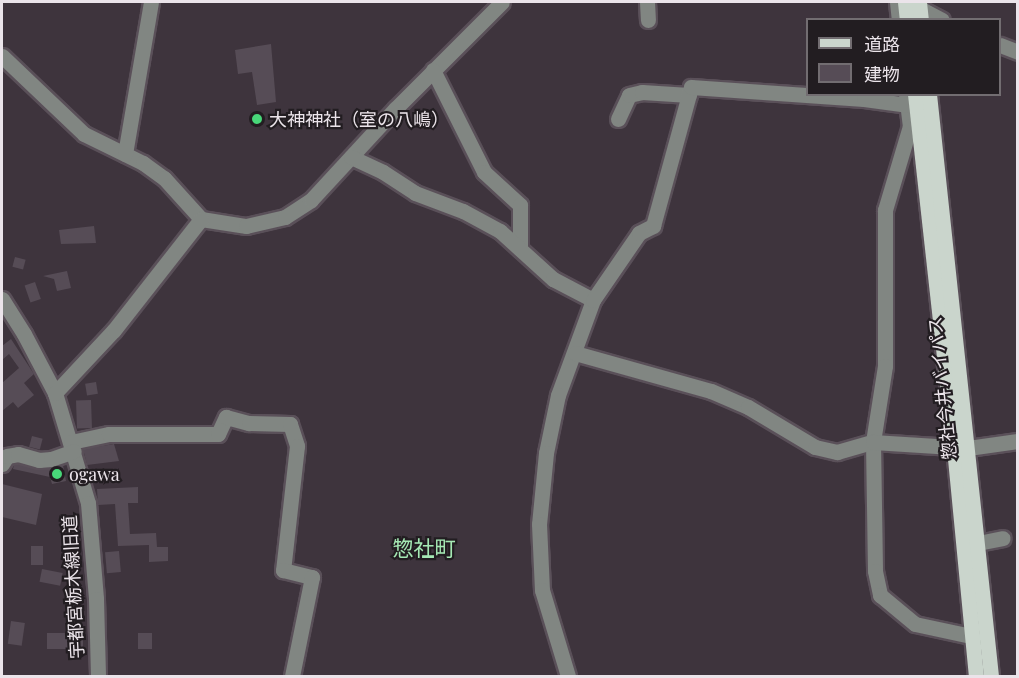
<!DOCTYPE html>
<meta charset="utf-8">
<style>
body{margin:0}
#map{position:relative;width:1019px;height:678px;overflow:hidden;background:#3e343d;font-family:"Playfair Display","Noto Sans JP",serif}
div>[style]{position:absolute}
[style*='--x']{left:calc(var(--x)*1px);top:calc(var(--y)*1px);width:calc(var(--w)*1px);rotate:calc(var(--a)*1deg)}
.building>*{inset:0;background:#564c56;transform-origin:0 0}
.roads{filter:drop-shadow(2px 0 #5a5059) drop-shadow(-2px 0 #5a5059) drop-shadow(0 2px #5a5059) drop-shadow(0 -2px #5a5059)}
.minor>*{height:15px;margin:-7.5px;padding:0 7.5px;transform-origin:7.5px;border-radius:7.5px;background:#818682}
.major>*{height:15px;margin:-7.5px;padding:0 7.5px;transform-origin:7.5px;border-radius:7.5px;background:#cad5cc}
.dots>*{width:16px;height:16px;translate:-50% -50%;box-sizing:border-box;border:3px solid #221d21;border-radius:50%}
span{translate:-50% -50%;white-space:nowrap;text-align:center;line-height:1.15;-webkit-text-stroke:4.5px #221d21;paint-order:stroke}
.poi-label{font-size:18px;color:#ebe4ea}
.left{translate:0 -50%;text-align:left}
.street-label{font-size:18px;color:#ebe4ea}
.quarter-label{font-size:21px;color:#a5e9b4}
.frame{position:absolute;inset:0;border:3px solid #ebe4ea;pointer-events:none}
.legend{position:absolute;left:806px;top:18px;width:195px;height:78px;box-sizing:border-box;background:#221d21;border:2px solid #726d71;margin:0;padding:8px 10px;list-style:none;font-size:18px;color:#ebe4ea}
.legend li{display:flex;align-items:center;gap:12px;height:30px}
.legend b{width:30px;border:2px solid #726d71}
</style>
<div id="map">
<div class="building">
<div style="clip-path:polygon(271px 44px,276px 102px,257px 105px,252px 72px,238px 74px,235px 50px)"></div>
<div style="clip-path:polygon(94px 226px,96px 243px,61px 244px,59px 230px)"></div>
<div style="left:15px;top:257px;width:11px;height:10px;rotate:15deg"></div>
<div style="clip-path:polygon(67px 271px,71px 288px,57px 291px,54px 279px,43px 276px)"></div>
<div style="left:35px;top:282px;width:18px;height:11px;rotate:71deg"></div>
<div style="clip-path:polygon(11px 339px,34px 374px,24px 383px,34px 395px,18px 408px,13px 402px,2px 411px,2px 383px,19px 368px,9px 354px,2px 360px,2px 346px)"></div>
<div style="left:96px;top:382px;width:12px;height:11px;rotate:81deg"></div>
<div style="left:91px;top:400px;width:28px;height:15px;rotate:88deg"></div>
<div style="left:32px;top:436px;width:11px;height:11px;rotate:15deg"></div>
<div style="clip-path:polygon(114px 444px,119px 461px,87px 465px,83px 449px)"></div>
<div style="clip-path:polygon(18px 464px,39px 470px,63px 465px,66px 481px,52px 484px,50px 477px,13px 469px,14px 465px)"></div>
<div style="clip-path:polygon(2px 484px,42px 494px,36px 525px,2px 517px)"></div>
<div style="clip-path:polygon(138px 487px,138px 503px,128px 503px,130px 534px,156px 533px,157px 547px,168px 547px,168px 561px,149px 562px,149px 545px,118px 546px,115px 504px,98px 505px,97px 489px)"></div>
<div style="left:31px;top:546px;width:12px;height:19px"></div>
<div style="left:119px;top:551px;width:21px;height:14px;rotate:85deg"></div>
<div style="left:42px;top:569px;width:21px;height:13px;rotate:11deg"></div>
<div style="left:11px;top:621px;width:14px;height:23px;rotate:8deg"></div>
<div style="left:47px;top:633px;width:36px;height:16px"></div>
<div style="left:138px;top:633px;width:14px;height:16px"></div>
</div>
<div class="roads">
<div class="minor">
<div style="--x:647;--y:2;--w:18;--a:87"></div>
<div style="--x:897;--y:2;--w:18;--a:84"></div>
<div style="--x:910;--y:3;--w:36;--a:28"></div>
<div style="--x:1000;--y:45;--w:19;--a:21"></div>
<div style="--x:2;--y:56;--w:113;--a:43.6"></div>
<div style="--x:84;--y:134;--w:66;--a:26.2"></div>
<div style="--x:143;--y:163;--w:26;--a:36"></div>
<div style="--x:164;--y:178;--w:55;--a:47.9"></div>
<div style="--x:201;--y:219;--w:46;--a:8.8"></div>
<div style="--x:246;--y:226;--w:40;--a:-13"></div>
<div style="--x:285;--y:217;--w:31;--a:-33"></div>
<div style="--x:311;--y:200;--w:124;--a:-47.3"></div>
<div style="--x:395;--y:109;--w:151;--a:-45"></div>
<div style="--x:433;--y:70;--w:114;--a:63.4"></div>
<div style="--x:484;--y:172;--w:49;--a:42.5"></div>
<div style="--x:520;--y:205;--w:44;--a:90"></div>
<div style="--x:906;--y:94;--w:32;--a:83"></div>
<div style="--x:910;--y:126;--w:88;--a:106.6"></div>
<div style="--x:885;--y:210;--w:156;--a:90"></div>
<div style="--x:885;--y:366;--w:77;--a:99"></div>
<div style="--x:873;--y:442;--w:129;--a:89.1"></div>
<div style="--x:875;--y:571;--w:25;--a:78"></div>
<div style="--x:880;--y:595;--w:45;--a:39.6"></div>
<div style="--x:915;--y:624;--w:72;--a:12.1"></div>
<div style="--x:618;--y:119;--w:26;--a:-65"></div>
<div style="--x:629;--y:95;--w:13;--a:-13"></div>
<div style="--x:642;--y:92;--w:47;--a:3.7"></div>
<div style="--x:125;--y:154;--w:154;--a:-80.3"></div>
<div style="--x:351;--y:157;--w:35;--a:25"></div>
<div style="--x:383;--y:172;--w:38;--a:33"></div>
<div style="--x:415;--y:193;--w:51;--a:20.6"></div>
<div style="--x:463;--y:211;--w:42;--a:28.4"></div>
<div style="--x:500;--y:231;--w:72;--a:42.2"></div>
<div style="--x:553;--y:279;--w:45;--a:27.7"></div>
<div style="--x:593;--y:300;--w:101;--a:110.2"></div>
<div style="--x:558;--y:395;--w:59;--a:101.7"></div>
<div style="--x:546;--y:453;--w:71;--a:95.6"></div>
<div style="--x:539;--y:524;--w:66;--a:87.4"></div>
<div style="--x:542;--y:590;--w:90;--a:73.2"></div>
<div style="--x:2;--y:299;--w:41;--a:57.8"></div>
<div style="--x:24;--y:334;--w:67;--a:62.3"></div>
<div style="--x:55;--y:393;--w:115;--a:73.3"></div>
<div style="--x:88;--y:503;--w:96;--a:85.2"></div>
<div style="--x:96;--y:599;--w:77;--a:88.5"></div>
<div style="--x:593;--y:300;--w:81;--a:-55.5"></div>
<div style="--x:639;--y:233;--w:16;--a:-27"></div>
<div style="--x:653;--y:226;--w:144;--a:-74.7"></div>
<div style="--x:691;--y:87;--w:173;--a:4"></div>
<div style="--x:864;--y:99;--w:43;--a:7.9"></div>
<div style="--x:575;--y:353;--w:141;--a:15.6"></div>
<div style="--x:711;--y:391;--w:40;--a:23.4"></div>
<div style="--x:748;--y:407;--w:78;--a:30.8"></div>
<div style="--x:815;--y:447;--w:23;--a:13"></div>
<div style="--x:837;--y:452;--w:37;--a:-16"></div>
<div style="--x:873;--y:442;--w:95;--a:3.6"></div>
<div style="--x:968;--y:448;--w:50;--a:-8"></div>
<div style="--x:55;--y:393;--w:86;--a:-46.9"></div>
<div style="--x:114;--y:330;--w:141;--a:-51.9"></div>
<div style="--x:71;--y:442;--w:39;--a:-12"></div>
<div style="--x:109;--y:434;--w:109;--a:0"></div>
<div style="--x:218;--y:434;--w:19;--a:-65"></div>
<div style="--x:226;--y:417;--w:24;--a:15"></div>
<div style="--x:249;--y:423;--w:41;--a:1.4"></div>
<div style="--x:290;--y:424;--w:23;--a:72"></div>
<div style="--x:297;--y:446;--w:125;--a:96.4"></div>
<div style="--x:283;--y:570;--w:30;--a:14"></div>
<div style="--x:312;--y:577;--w:101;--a:101.4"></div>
<div style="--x:2;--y:464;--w:9;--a:-58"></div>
<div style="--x:7;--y:456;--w:11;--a:-10"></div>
<div style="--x:18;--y:454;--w:22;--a:16"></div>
<div style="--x:39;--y:460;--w:12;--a:-5"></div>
<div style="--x:51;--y:459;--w:24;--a:-19"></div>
<div style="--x:978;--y:543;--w:25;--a:-11"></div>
</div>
<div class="major">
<div style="--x:905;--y:2;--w:18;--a:84"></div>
<div style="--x:919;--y:2;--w:18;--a:84"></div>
<div style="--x:915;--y:94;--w:356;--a:83.7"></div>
<div style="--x:954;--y:448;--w:229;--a:84.5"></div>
<div style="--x:929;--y:94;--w:585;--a:83.92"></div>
</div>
</div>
<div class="dots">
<div style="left:257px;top:119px;background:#48d779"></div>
<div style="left:57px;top:474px;background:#48d779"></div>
</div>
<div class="poi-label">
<span class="left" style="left:269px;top:119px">大神神社（室の八嶋）</span>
<span class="left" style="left:69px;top:474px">ogawa</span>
</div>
<div class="street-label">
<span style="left:942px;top:388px;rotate:-96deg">惣社今井バイパス</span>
<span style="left:73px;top:587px;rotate:-93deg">宇都宮栃木線旧道</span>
</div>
<div class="quarter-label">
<span style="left:424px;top:547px">惣社町</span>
</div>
<div class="frame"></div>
<ul class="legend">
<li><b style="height:8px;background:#cad5cc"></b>道路</li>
<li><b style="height:16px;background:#564c56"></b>建物</li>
</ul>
</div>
